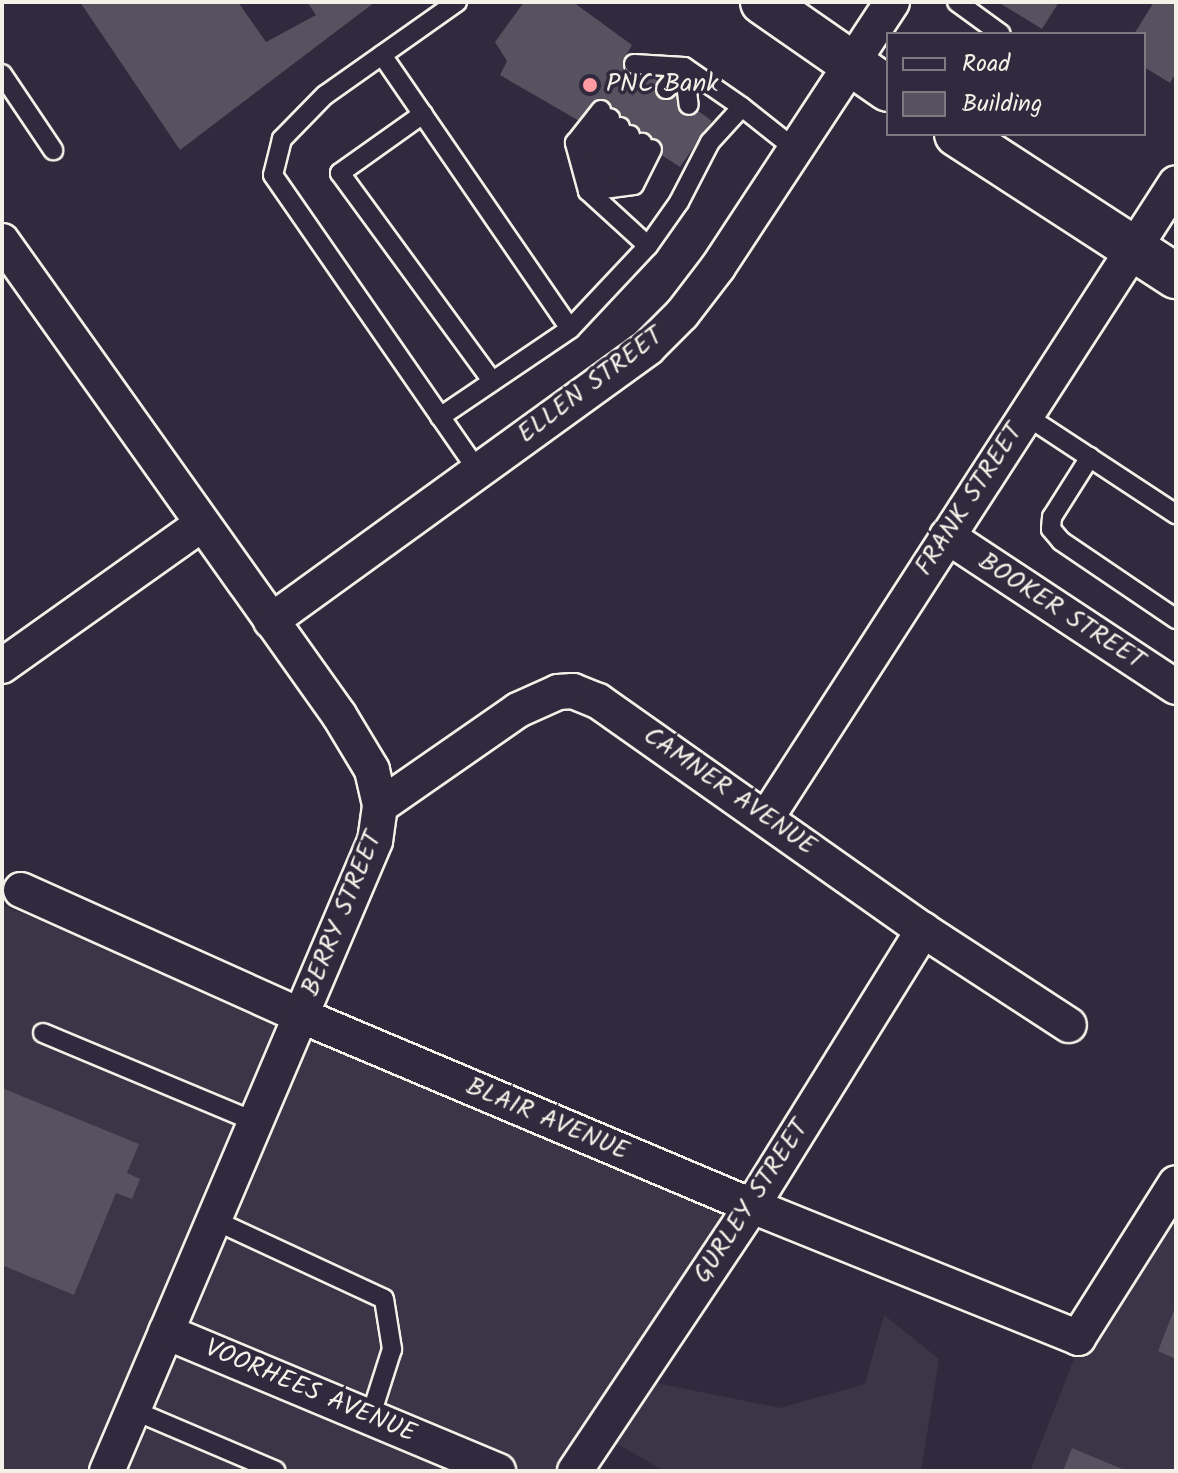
<!DOCTYPE html>
<style>
body{margin:0}
#map{position:relative;width:1178px;height:1473px;overflow:hidden;background:#2f2a3d;font-family:Kalam,sans-serif}
div>[style]{position:absolute}
[style*='--x']{left:calc(var(--x)*1px);top:calc(var(--y)*1px);width:calc(var(--w)*1px);rotate:calc(var(--a)*1deg)}
.built>*{inset:0;background:#3b3647}
.building>*{inset:0;background:#56525f}
.roads{filter:drop-shadow(2px 0 #f4f1e8) drop-shadow(-2px 0 #f4f1e8) drop-shadow(0 2px #f4f1e8) drop-shadow(0 -2px #f4f1e8)}
.lane>*{height:18px;margin:-9px;padding:0 9px;transform-origin:9px;border-radius:9px;background:#2f2a3d}
.street>*{height:34px;margin:-17px;padding:0 17px;transform-origin:17px;border-radius:17px;background:#2f2a3d}
.secondary>*{height:44px;margin:-22px;padding:0 22px;transform-origin:22px;border-radius:22px;background:#2f2a3d}
.dots>*{width:22px;height:22px;translate:-50% -50%;box-sizing:border-box;border:4px solid #2f2a3d;border-radius:50%}
span{translate:-50% -50%;white-space:nowrap;text-align:center;line-height:1.15;-webkit-text-stroke:7px #2f2a3d;paint-order:stroke}
.poi-label{font-size:26px;color:#f4f1e8}
.left{translate:0 -50%;text-align:left}
.street-label{font-size:26px;color:#f4f1e8}
.frame{position:absolute;inset:0;border:4px solid #f4f1e8;pointer-events:none}
.legend{position:absolute;left:886px;top:32px;width:260px;height:104px;box-sizing:border-box;background:#2f2a3d;border:2px solid #7e7a81;margin:0;padding:10px 14px;list-style:none;font-size:24px;color:#f4f1e8}
.legend li{display:flex;align-items:center;gap:16px;height:40px}
.legend b{width:40px;border:2px solid #7e7a81}
</style>
<div id="map">
<div class="built">
<div style="clip-path:polygon(2px 905px,747px 1212px,641px 1380px,780px 1408px,865px 1384px,884px 1315px,939px 1359px,921px 1471px,664px 1471px,606px 1437px,584px 1471px,2px 1471px)"></div>
<div style="clip-path:polygon(1176px 1185px,1176px 1471px,1030px 1471px,1085px 1331px)"></div>
</div>
<div class="building">
<div style="clip-path:polygon(80px 2px,238px 2px,266px 42px,316px 15px,307px 2px,375px 2px,180px 150px)"></div>
<div style="clip-path:polygon(524px 2px,573px 2px,632px 45px,625px 57px,712px 121px,680px 167px,630px 135px,581px 122px,500px 75px,507px 61px,495px 42px)"></div>
<div style="clip-path:polygon(998px 2px,1059px 2px,1042px 29px)"></div>
<div style="clip-path:polygon(1154px 2px,1176px 2px,1176px 73px,1170px 83px,1144px 67px,1144px 34px,1134px 34px)"></div>
<div style="clip-path:polygon(2px 1088px,139px 1144px,127px 1173px,140px 1179px,132px 1199px,116px 1193px,74px 1295px,2px 1265px)"></div>
<div style="clip-path:polygon(1176px 1305px,1176px 1359px,1158px 1351px)"></div>
<div style="clip-path:polygon(1072px 1448px,1127px 1471px,1063px 1471px)"></div>
</div>
<div class="roads">
<div class="lane">
<div style="--x:457;--y:2;--w:161;--a:144.8"></div>
<div style="--x:325;--y:95;--w:62;--a:134.3"></div>
<div style="--x:282;--y:139;--w:37;--a:104"></div>
<div style="--x:273;--y:175;--w:360;--a:55.3"></div>
<div style="--x:957;--y:2;--w:54;--a:36"></div>
<div style="--x:382;--y:55;--w:332;--a:55.5"></div>
<div style="--x:634;--y:64;--w:50;--a:3.4"></div>
<div style="--x:684;--y:67;--w:38;--a:83"></div>
<div style="--x:2;--y:74;--w:92;--a:56.1"></div>
<div style="--x:666;--y:89;--w:28;--a:-51"></div>
<div style="--x:684;--y:67;--w:70;--a:34.6"></div>
<div style="--x:423;--y:114;--w:102;--a:144.6"></div>
<div style="--x:340;--y:173;--w:258;--a:53.8"></div>
<div style="--x:630;--y:135;--w:70;--a:126.9"></div>
<div style="--x:588;--y:191;--w:81;--a:42.5"></div>
<div style="--x:589;--y:172;--w:25;--a:-88"></div>
<div style="--x:590;--y:147;--w:35;--a:-55"></div>
<div style="--x:593;--y:173;--w:19;--a:-72"></div>
<div style="--x:599;--y:155;--w:35;--a:-53"></div>
<div style="--x:601;--y:185;--w:23;--a:-25"></div>
<div style="--x:622;--y:175;--w:38;--a:-58"></div>
<div style="--x:588;--y:191;--w:50;--a:-105.2"></div>
<div style="--x:575;--y:143;--w:42;--a:-51.8"></div>
<div style="--x:588;--y:191;--w:46;--a:-7.4"></div>
<div style="--x:634;--y:185;--w:40;--a:-63.4"></div>
<div style="--x:1025;--y:415;--w:181;--a:33.3"></div>
<div style="--x:440;--y:417;--w:157;--a:-34.1"></div>
<div style="--x:570;--y:329;--w:114;--a:-46.8"></div>
<div style="--x:648;--y:246;--w:54;--a:-54.8"></div>
<div style="--x:679;--y:202;--w:68;--a:-62.7"></div>
<div style="--x:710;--y:142;--w:47;--a:-47.6"></div>
<div style="--x:742;--y:107;--w:68;--a:38.4"></div>
<div style="--x:1090;--y:457;--w:71;--a:122.3"></div>
<div style="--x:1052;--y:517;--w:12;--a:95"></div>
<div style="--x:1051;--y:529;--w:16;--a:50"></div>
<div style="--x:1061;--y:541;--w:139;--a:34.1"></div>
<div style="--x:43;--y:1033;--w:231;--a:22.7"></div>
<div style="--x:214;--y:1220;--w:187;--a:24.9"></div>
<div style="--x:384;--y:1299;--w:51;--a:80.9"></div>
<div style="--x:392;--y:1349;--w:72;--a:107.7"></div>
<div style="--x:133;--y:1410;--w:155;--a:23.1"></div>
</div>
<div class="street">
<div style="--x:2;--y:241;--w:582;--a:54.59"></div>
<div style="--x:339;--y:715;--w:64;--a:59"></div>
<div style="--x:372;--y:770;--w:37;--a:77"></div>
<div style="--x:380;--y:806;--w:35;--a:98"></div>
<div style="--x:375;--y:841;--w:685;--a:113.04"></div>
<div style="--x:947;--y:536;--w:274;--a:33.4"></div>
<div style="--x:271;--y:621;--w:465;--a:-35.9"></div>
<div style="--x:648;--y:348;--w:48;--a:-45"></div>
<div style="--x:682;--y:314;--w:59;--a:-52.5"></div>
<div style="--x:718;--y:267;--w:317;--a:-56.7"></div>
<div style="--x:2;--y:666;--w:245;--a:-35.4"></div>
<div style="--x:380;--y:806;--w:168;--a:-34.8"></div>
<div style="--x:518;--y:710;--w:44;--a:-24.2"></div>
<div style="--x:558;--y:692;--w:15;--a:-4"></div>
<div style="--x:573;--y:691;--w:27;--a:22"></div>
<div style="--x:598;--y:701;--w:398;--a:35.2"></div>
<div style="--x:923;--y:930;--w:174;--a:33.1"></div>
<div style="--x:767;--y:817;--w:754;--a:-57.17"></div>
<div style="--x:21;--y:890;--w:308;--a:24.2"></div>
<div style="--x:302;--y:1016;--w:488;--a:22.9"></div>
<div style="--x:752;--y:1206;--w:352;--a:22"></div>
<div style="--x:1078;--y:1338;--w:183;--a:-57.7"></div>
<div style="--x:166;--y:1332;--w:360;--a:22.7"></div>
<div style="--x:575;--y:1471;--w:319;--a:-56.3"></div>
<div style="--x:752;--y:1206;--w:325;--a:-58.2"></div>
</div>
<div class="secondary">
<div style="--x:763;--y:2;--w:152;--a:34.8"></div>
<div style="--x:957;--y:134;--w:261;--a:33"></div>
</div>
</div>
<div class="dots">
<div style="left:590px;top:85px;background:#ff9aa2"></div>
</div>
<div class="poi-label">
<span class="left" style="left:606px;top:85px">PNC Bank</span>
</div>
<div class="street-label">
<span style="left:591px;top:386px;rotate:-37deg">ELLEN STREET</span>
<span style="left:970px;top:500px;rotate:-57deg">FRANK STREET</span>
<span style="left:1061px;top:612px;rotate:33deg">BOOKER STREET</span>
<span style="left:729px;top:792px;rotate:35deg">CAMNER AVENUE</span>
<span style="left:343px;top:914px;rotate:-68deg">BERRY STREET</span>
<span style="left:547px;top:1120px;rotate:23deg">BLAIR AVENUE</span>
<span style="left:752px;top:1202px;rotate:-57deg">GURLEY STREET</span>
<span style="left:310px;top:1392px;rotate:23deg">VOORHEES AVENUE</span>
</div>
<div class="frame"></div>
<ul class="legend">
<li><b style="height:10px;background:#2f2a3d"></b>Road</li>
<li><b style="height:22px;background:#56525f"></b>Building</li>
</ul>
</div>
